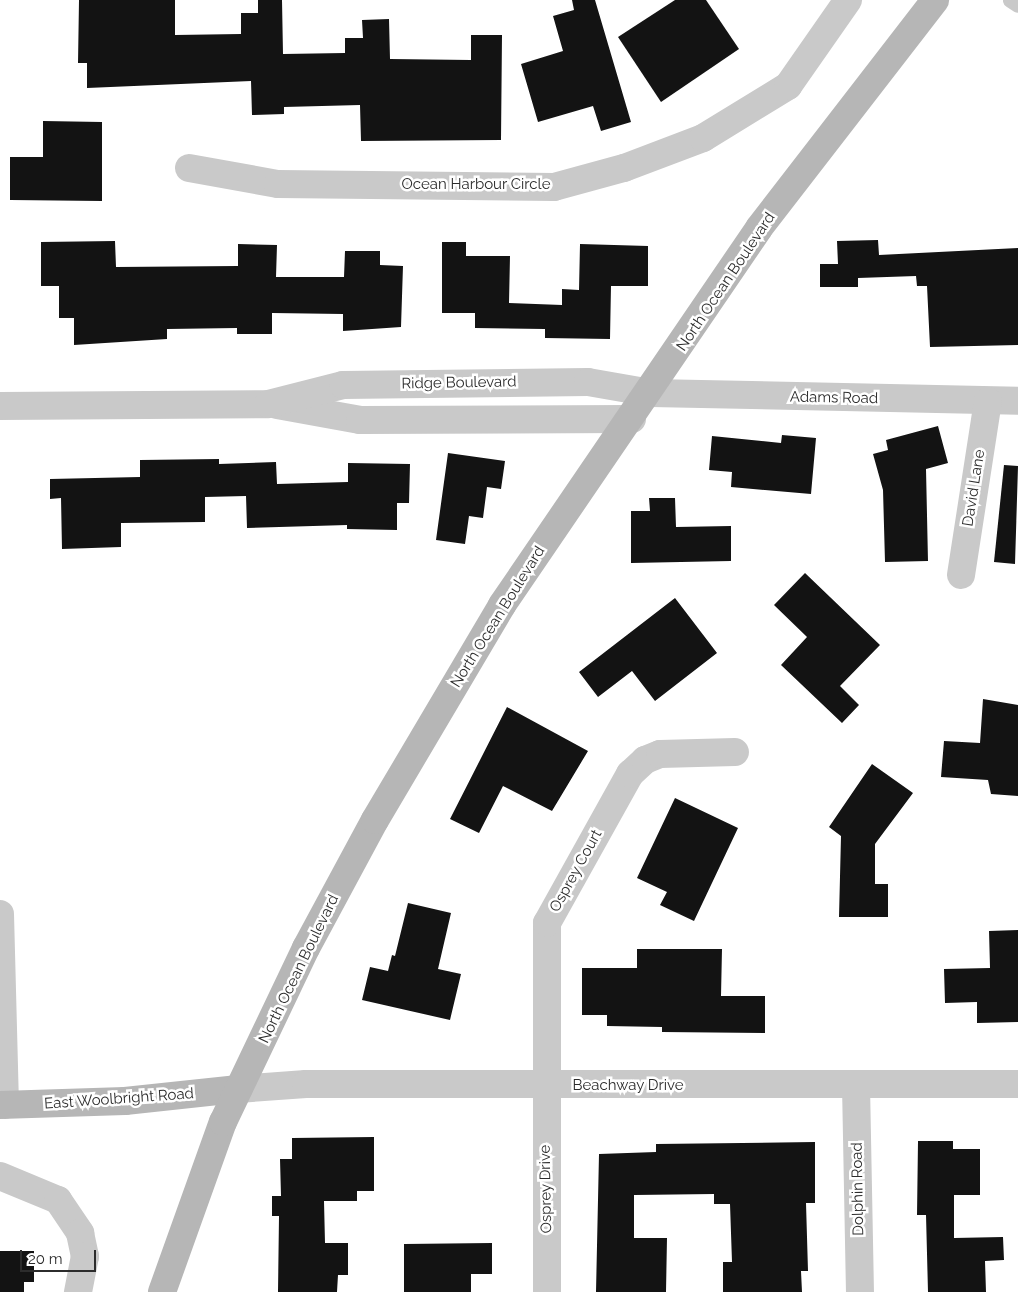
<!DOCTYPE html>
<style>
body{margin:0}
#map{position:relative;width:1018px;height:1292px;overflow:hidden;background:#fff;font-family:Raleway,sans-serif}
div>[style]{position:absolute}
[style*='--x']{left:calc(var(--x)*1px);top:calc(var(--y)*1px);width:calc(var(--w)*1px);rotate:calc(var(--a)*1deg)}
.building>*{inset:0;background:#131313}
.lane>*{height:15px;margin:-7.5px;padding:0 7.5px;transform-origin:7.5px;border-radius:7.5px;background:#c9c9c9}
.street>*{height:28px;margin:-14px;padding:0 14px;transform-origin:14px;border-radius:14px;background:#c9c9c9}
.secondary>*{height:28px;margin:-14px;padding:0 14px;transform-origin:14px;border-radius:14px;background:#b6b6b6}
span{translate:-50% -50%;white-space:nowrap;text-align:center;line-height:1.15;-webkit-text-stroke:5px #fff;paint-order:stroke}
.street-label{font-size:15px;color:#2c2c2c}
.scale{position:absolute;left:20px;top:1250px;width:76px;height:22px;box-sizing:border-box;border:2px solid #2c2c2c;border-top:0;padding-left:6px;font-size:15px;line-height:18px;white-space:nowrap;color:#2c2c2c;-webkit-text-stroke:4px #fff;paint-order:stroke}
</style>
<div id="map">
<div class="building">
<div style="clip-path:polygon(79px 0,175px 0,175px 35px,241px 34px,241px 13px,258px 13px,258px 0,282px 0,283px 54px,345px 53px,345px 38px,363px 38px,362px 20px,389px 19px,390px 59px,471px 60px,471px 35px,502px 35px,501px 140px,361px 141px,360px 105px,284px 107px,284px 114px,252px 115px,251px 81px,87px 88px,87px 63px,78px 63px)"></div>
<div style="clip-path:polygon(572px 0,595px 0,631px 122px,601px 131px,593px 106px,538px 122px,521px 64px,563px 51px,553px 16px,574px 10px)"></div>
<div style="clip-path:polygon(675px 0,706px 0,739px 49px,661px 102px,618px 37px)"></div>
<div style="clip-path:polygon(43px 121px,102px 122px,102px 201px,10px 200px,10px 157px,43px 157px)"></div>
<div style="clip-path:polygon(878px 240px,879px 255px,1018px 248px,1018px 345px,930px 347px,927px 286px,917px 286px,916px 276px,858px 278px,858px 287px,820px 287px,820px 264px,838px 264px,837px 241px)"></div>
<div style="clip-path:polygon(115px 241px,116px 267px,238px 266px,238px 244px,277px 245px,276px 277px,344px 277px,345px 251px,380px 251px,380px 265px,403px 266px,401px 327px,343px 331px,343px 314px,272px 313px,272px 334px,237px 334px,237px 328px,167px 329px,167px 339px,74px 345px,74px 318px,59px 318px,59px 286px,41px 286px,41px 242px)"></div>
<div style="clip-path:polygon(442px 242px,466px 242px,466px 256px,510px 256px,509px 303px,562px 305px,562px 289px,579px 290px,580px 244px,648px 246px,648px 286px,611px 286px,610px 339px,545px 338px,545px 329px,475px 328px,475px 313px,442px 313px)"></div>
<div style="clip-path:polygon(938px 426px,948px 463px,926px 469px,928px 561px,885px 562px,883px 490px,873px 454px,888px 450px,886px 440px)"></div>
<div style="clip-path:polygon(782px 435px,816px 438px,811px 494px,731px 487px,732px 472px,709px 470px,712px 436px,781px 443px)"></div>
<div style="clip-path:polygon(448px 453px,505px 461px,501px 489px,487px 487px,483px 518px,469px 516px,465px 544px,436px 540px)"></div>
<div style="clip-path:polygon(219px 459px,219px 464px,276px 462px,277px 484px,348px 482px,348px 463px,410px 464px,409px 503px,397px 503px,397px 530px,347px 529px,347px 525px,247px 528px,246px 496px,205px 497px,205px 522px,121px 523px,121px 547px,62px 549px,61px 498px,50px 499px,50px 479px,140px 477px,140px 460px)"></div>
<div style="clip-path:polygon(1004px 465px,1018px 466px,1015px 564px,994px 562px)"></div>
<div style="clip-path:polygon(649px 498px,675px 498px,676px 527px,731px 526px,731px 561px,631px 563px,631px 511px,650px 511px)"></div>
<div style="clip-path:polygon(805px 573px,880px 645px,840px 686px,859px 705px,842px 723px,781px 665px,807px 637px,774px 605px)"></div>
<div style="clip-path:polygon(675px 598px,717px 653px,655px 701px,632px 671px,598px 697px,579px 672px)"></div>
<div style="clip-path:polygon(983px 699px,1018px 705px,1018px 796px,991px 794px,988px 780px,941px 777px,944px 741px,980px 743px)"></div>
<div style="clip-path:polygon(507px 707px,588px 751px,552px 811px,503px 786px,479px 833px,450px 819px)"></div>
<div style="clip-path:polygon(872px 764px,913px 793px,875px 844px,875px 884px,888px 884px,888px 917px,839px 917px,841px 836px,829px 827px)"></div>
<div style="clip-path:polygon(675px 798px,738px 828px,694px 921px,660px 905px,667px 892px,637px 878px)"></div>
<div style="clip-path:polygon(408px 903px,451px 913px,438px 969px,461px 974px,450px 1020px,362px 1000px,370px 967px,388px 971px,392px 955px,395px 956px)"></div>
<div style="clip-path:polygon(1018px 930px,1018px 1022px,977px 1023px,977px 1002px,945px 1003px,944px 969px,990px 968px,989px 931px)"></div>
<div style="clip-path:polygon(637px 949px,722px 949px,721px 996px,765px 996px,765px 1033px,662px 1032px,662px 1027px,607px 1026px,607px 1015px,582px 1015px,582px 968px,637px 968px)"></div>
<div style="clip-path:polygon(374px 1137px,374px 1191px,357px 1191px,357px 1201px,324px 1201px,325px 1243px,348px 1243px,348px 1275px,338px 1275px,337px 1292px,278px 1292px,279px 1216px,272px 1216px,272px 1196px,281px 1196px,280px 1159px,292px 1159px,292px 1138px)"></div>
<div style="clip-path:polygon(918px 1141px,953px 1141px,953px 1149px,980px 1149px,980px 1195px,954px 1195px,954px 1238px,1003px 1237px,1004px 1260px,985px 1261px,986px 1292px,928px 1292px,926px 1215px,917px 1215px)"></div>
<div style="clip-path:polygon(815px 1142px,815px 1203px,806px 1203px,808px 1271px,801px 1271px,802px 1292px,723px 1292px,723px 1262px,732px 1262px,730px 1204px,714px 1204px,714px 1194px,634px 1195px,634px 1238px,667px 1238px,666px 1292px,596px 1292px,599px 1154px,656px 1152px,656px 1144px)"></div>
<div style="clip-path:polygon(492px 1243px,492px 1274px,471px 1274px,471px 1292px,404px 1292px,404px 1244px)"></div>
<div style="clip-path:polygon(0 1251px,34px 1251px,34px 1282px,24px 1282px,24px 1292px,0 1292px)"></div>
</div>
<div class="lane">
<div style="--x:1010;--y:0;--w:9;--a:32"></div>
</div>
<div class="street">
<div style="--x:189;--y:168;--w:90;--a:10.2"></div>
<div style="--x:278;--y:184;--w:276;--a:0.6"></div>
<div style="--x:554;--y:187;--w:73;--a:-15.2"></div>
<div style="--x:624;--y:168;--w:85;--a:-20.8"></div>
<div style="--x:703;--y:138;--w:100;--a:-31.5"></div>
<div style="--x:788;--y:86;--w:105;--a:-55.1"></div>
<div style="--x:277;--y:405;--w:84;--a:10.2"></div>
<div style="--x:360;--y:420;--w:272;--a:-0.2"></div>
<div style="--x:0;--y:406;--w:268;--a:-0.4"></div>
<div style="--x:268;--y:404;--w:77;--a:-14.2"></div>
<div style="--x:343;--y:385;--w:245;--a:-0.7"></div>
<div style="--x:588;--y:382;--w:64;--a:9.9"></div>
<div style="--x:651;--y:393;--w:367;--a:1.2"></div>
<div style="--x:961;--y:575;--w:176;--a:-81.2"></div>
<div style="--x:0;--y:914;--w:191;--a:88.5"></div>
<div style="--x:856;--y:1085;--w:207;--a:88.9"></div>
<div style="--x:238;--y:1089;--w:68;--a:-4.2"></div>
<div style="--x:306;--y:1084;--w:712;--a:0"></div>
<div style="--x:0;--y:1176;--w:63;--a:22.5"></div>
<div style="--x:58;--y:1200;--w:40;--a:56"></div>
<div style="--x:80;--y:1233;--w:24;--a:78"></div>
<div style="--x:85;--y:1256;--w:37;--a:101"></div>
<div style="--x:547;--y:1292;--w:369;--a:-90"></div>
<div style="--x:547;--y:923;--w:171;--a:-60.9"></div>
<div style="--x:630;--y:774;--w:21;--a:-43"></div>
<div style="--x:645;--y:760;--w:16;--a:-22"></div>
<div style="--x:660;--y:754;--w:75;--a:-1.5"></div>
</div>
<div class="secondary">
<div style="--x:0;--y:1105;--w:125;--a:-1.8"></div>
<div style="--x:125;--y:1101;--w:114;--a:-6.1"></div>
<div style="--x:162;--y:1292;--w:181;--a:-70.3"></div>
<div style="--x:223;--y:1122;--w:193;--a:-64.5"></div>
<div style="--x:306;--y:948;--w:145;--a:-61.7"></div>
<div style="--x:375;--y:820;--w:250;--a:-59.4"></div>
<div style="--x:502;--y:605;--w:456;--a:-55.7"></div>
<div style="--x:759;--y:228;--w:288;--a:-52.3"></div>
</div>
<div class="street-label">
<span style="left:476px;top:185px">Ocean Harbour Circle</span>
<span style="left:726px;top:282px;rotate:-56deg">North Ocean Boulevard</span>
<span style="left:459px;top:383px;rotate:-1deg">Ridge Boulevard</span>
<span style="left:834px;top:398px;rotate:1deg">Adams Road</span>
<span style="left:974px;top:488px;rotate:-81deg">David Lane</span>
<span style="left:498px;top:617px;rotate:-58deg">North Ocean Boulevard</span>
<span style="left:576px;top:871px;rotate:-61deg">Osprey Court</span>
<span style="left:299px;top:969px;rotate:-64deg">North Ocean Boulevard</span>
<span style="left:628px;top:1086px">Beachway Drive</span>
<span style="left:119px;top:1099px;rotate:-4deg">East Woolbright Road</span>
<span style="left:546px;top:1189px;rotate:-91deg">Osprey Drive</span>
<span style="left:858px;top:1189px;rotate:-91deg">Dolphin Road</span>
</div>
<div class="scale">20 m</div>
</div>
